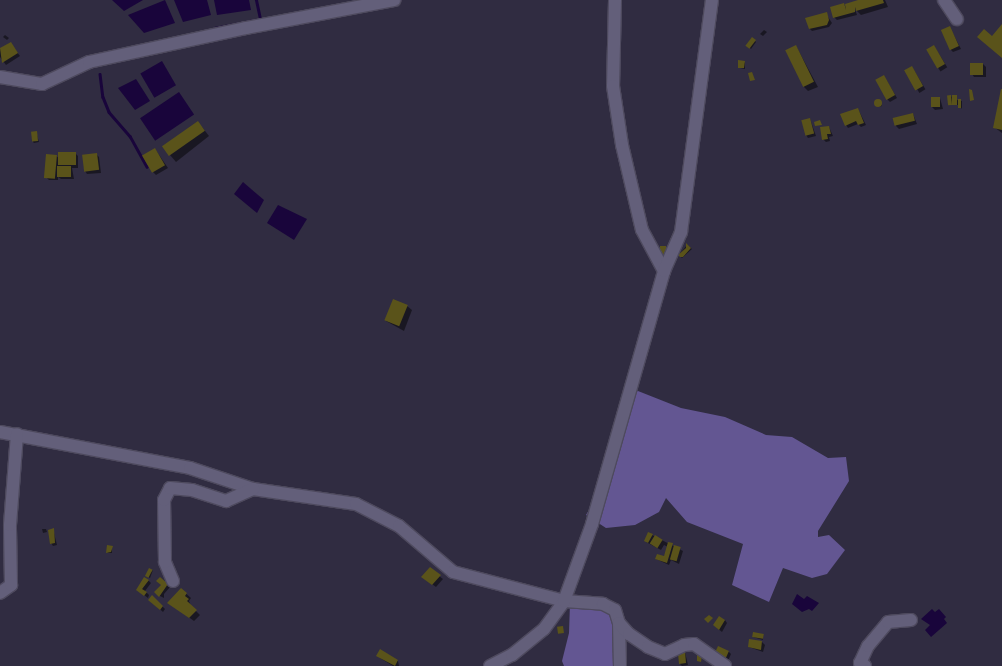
<!DOCTYPE html>
<style>
body{margin:0}
#map{position:relative;width:1002px;height:666px;overflow:hidden;background:#302c41;font-family:Mulish,sans-serif}
div>[style]{position:absolute}
[style*='--x']{left:calc(var(--x)*1px);top:calc(var(--y)*1px);width:calc(var(--w)*1px);rotate:calc(var(--a)*1deg)}
.forest>*{inset:0;background:#635692}
.water>*{inset:0;background:#19053b;transform-origin:0 0}
.shadow>*{inset:0;background:#0007;transform-origin:0 0}
.stream>*{height:2.5px;margin:-1.25px;padding:0 1.25px;transform-origin:1.25px;border-radius:1.25px;background:#19053b}
.building>*{inset:0;background:#5a531a;transform-origin:0 0}
.round{border-radius:50%}
.roads{filter:drop-shadow(1px 0 #4e4a5e) drop-shadow(-1px 0 #4e4a5e) drop-shadow(0 1px #4e4a5e) drop-shadow(0 -1px #4e4a5e)}
.minor>*{height:12px;margin:-6px;padding:0 6px;transform-origin:6px;border-radius:6px;background:#635f7a}
span{translate:-50% -50%;white-space:nowrap;text-align:center;line-height:1.15;-webkit-text-stroke:3px #302c41;paint-order:stroke}
</style>
<div id="map">
<div class="forest">
<div style="clip-path:polygon(638px 391px,681px 408px,725px 417px,766px 435px,792px 437px,828px 458px,846px 457px,849px 481px,818px 531px,818px 537px,829px 535px,845px 550px,827px 574px,812px 578px,783px 568px,769px 602px,732px 585px,743px 544px,687px 522px,666px 498px,659px 512px,635px 525px,606px 528px,586px 515px,612px 470px,629px 394px)"></div>
<div style="clip-path:polygon(570px 603px,602px 608px,617px 620px,615px 666px,564px 666px,562px 661px,569px 633px)"></div>
</div>
<div class="water">
<div style="clip-path:polygon(112px 0,143px 0,124px 11px)"></div>
<div style="clip-path:polygon(165px 0,175px 23px,144px 33px,128px 15px)"></div>
<div style="clip-path:polygon(174px 0,207px 0,211px 15px,183px 22px)"></div>
<div style="clip-path:polygon(214px 0,249px 0,251px 10px,217px 15px)"></div>
<div style="left:162px;top:61px;width:28px;height:25px;rotate:60deg"></div>
<div style="clip-path:polygon(136px 79px,150px 101px,135px 110px,118px 88px)"></div>
<div style="left:179px;top:92px;width:27px;height:47px;rotate:56deg"></div>
<div style="clip-path:polygon(243px 182px,264px 200px,257px 213px,234px 194px)"></div>
<div style="clip-path:polygon(278px 205px,307px 219px,294px 240px,267px 223px)"></div>
<div style="clip-path:polygon(797px 594px,804px 599px,807px 596px,819px 603px,812px 611px,809px 609px,802px 612px,792px 604px)"></div>
<div style="clip-path:polygon(932px 609px,935px 612px,939px 609px,946px 617px,944px 619px,947px 623px,931px 637px,925px 630px,930px 625px,921px 619px)"></div>
</div>
<div class="shadow">
<div style="clip-path:polygon(862px 0,885px 0,888px 7px,861px 15px,855px 9px,857px 15px,837px 20px,834px 17px,844px 5px,847px 8px)"></div>
<div style="clip-path:polygon(826px 14px,832px 23px,829px 27px,812px 31px,809px 28px)"></div>
<div style="clip-path:polygon(950px 28px,961px 49px,953px 52px,951px 50px)"></div>
<div style="clip-path:polygon(764px 30px,767px 32px,763px 36px,760px 34px)"></div>
<div style="clip-path:polygon(5px 35px,9px 38px,7px 40px,3px 37px)"></div>
<div style="clip-path:polygon(752px 38px,756px 42px,751px 49px,747px 45px)"></div>
<div style="clip-path:polygon(10px 43px,20px 56px,6px 65px,0 57px,0 49px)"></div>
<div style="clip-path:polygon(796px 46px,818px 87px,808px 91px,804px 87px)"></div>
<div style="left:934px;top:46px;width:25px;height:8px;rotate:58deg"></div>
<div style="clip-path:polygon(745px 62px,745px 69px,740px 68px,739px 67px)"></div>
<div style="clip-path:polygon(983px 64px,986px 67px,986px 77px,974px 77px,972px 74px)"></div>
<div style="left:912px;top:67px;width:26px;height:7px;rotate:59deg"></div>
<div style="clip-path:polygon(884px 76px,897px 98px,890px 102px,887px 99px)"></div>
<div style="clip-path:polygon(1002px 91px,1002px 133px,994px 127px)"></div>
<div style="clip-path:polygon(951px 96px,953px 99px,956px 96px,957px 100px,962px 101px,962px 109px,959px 105px,949px 105px)"></div>
<div style="clip-path:polygon(940px 98px,943px 109px,935px 110px,932px 107px)"></div>
<div style="clip-path:polygon(879px 100px,882px 106px,879px 107px,875px 102px)"></div>
<div style="clip-path:polygon(858px 109px,866px 125px,861px 127px,858px 124px,848px 128px,846px 125px)"></div>
<div style="clip-path:polygon(913px 114px,917px 124px,899px 129px,896px 126px,894px 119px)"></div>
<div style="clip-path:polygon(810px 119px,816px 136px,808px 138px,806px 135px)"></div>
<div style="clip-path:polygon(202px 127px,209px 136px,176px 162px,164px 148px)"></div>
<div style="clip-path:polygon(829px 127px,833px 136px,829px 137px,830px 141px,826px 142px,823px 139px)"></div>
<div style="clip-path:polygon(36px 132px,39px 142px,34px 143px,33px 142px)"></div>
<div style="clip-path:polygon(155px 149px,168px 168px,156px 175px,153px 172px)"></div>
<div style="clip-path:polygon(75px 153px,78px 156px,78px 168px,72px 168px,74px 179px,61px 179px,58px 177px,58px 180px,49px 180px,46px 177px,56px 156px,59px 158px)"></div>
<div style="clip-path:polygon(96px 154px,99px 157px,101px 173px,87px 174px,85px 171px)"></div>
<div style="clip-path:polygon(687px 245px,692px 249px,682px 258px,679px 255px)"></div>
<div style="clip-path:polygon(407px 306px,412px 310px,404px 331px,386px 321px)"></div>
<div style="clip-path:polygon(42px 529px,46px 529px,47px 532px,43px 533px)"></div>
<div style="clip-path:polygon(53px 529px,57px 545px,53px 546px,51px 543px)"></div>
<div style="clip-path:polygon(652px 535px,683px 551px,679px 564px,671px 560px,669px 565px,656px 559px,664px 557px,668px 547px,664px 545px,661px 550px,646px 542px)"></div>
<div style="clip-path:polygon(112px 547px,112px 553px,108px 553px,107px 552px)"></div>
<div style="clip-path:polygon(430px 569px,443px 579px,436px 587px,425px 579px)"></div>
<div style="clip-path:polygon(153px 570px,150px 578px,146px 576px)"></div>
<div style="clip-path:polygon(160px 578px,170px 587px,164px 594px,164px 598px,158px 595px,162px 585px)"></div>
<div style="clip-path:polygon(148px 580px,151px 583px,145px 591px,149px 595px,148px 598px,140px 592px)"></div>
<div style="clip-path:polygon(181px 589px,191px 598px,189px 601px,191px 606px,200px 615px,194px 621px,169px 603px)"></div>
<div style="clip-path:polygon(152px 596px,165px 609px,163px 612px,152px 602px)"></div>
<div style="clip-path:polygon(725px 620px,727px 623px,722px 632px,717px 628px)"></div>
<div style="clip-path:polygon(763px 635px,763px 640px,753px 637px)"></div>
<div style="clip-path:polygon(762px 642px,765px 645px,763px 652px,749px 647px)"></div>
<div style="clip-path:polygon(381px 651px,398px 661px,399px 666px,393px 666px,380px 658px)"></div>
<div style="clip-path:polygon(728px 651px,731px 654px,727px 663px,718px 659px)"></div>
<div style="clip-path:polygon(685px 652px,688px 665px,682px 666px,680px 664px)"></div>
</div>
<div class="stream">
<div style="--x:214;--y:31;--w:3;--a:-72"></div>
<div style="--x:215;--y:28;--w:46;--a:-11.3"></div>
<div style="--x:260;--y:19;--w:19;--a:-102"></div>
<div style="--x:100;--y:74;--w:23;--a:83"></div>
<div style="--x:103;--y:97;--w:16;--a:68"></div>
<div style="--x:109;--y:112;--w:32;--a:49"></div>
<div style="--x:130;--y:136;--w:35;--a:61"></div>
</div>
<div class="building">
<div style="clip-path:polygon(858px 0,883px 0,884px 3px,856px 11px,855px 7px,855px 12px,833px 18px,830px 7px,844px 3px,846px 10px,845px 4px)"></div>
<div style="clip-path:polygon(827px 12px,829px 20px,827px 25px,809px 29px,805px 18px)"></div>
<div style="clip-path:polygon(1002px 24px,1002px 58px,977px 37px,984px 29px,992px 36px)"></div>
<div style="left:950px;top:26px;width:22px;height:10px;rotate:66deg"></div>
<div style="left:752px;top:37px;width:5px;height:11px;rotate:37deg"></div>
<div style="clip-path:polygon(11px 42px,18px 53px,2px 63px,0 48px)"></div>
<div style="left:796px;top:45px;width:41px;height:12px;rotate:64deg"></div>
<div style="left:934px;top:45px;width:22px;height:9px;rotate:60deg"></div>
<div style="clip-path:polygon(738px 60px,745px 61px,744px 68px,738px 68px)"></div>
<div style="left:970px;top:63px;width:13px;height:12px"></div>
<div style="left:912px;top:66px;width:23px;height:9px;rotate:61deg"></div>
<div style="clip-path:polygon(752px 72px,755px 80px,750px 81px,748px 73px)"></div>
<div style="left:884px;top:75px;width:23px;height:10px;rotate:61deg"></div>
<div style="clip-path:polygon(969px 89px,972px 90px,974px 100px,970px 101px)"></div>
<div style="clip-path:polygon(1001px 89px,1002px 89px,1002px 130px,993px 128px)"></div>
<div style="left:951px;top:95px;width:10px;height:4px;rotate:84deg"></div>
<div style="left:952px;top:95px;width:5px;height:10px"></div>
<div style="left:931px;top:97px;width:9px;height:10px"></div>
<div class="round" style="left:874px;top:99px;width:8px;height:8px"></div>
<div style="left:958px;top:99px;width:3px;height:9px"></div>
<div style="clip-path:polygon(858px 108px,864px 123px,858px 125px,856px 121px,845px 126px,840px 114px)"></div>
<div style="left:913px;top:113px;width:8px;height:21px;rotate:76deg"></div>
<div style="left:810px;top:118px;width:16px;height:9px;rotate:75deg"></div>
<div style="clip-path:polygon(820px 120px,822px 125px,815px 126px,814px 122px)"></div>
<div style="left:198px;top:121px;width:12px;height:44px;rotate:55deg"></div>
<div style="clip-path:polygon(829px 126px,831px 134px,827px 134px,828px 139px,822px 140px,820px 127px)"></div>
<div style="left:37px;top:131px;width:10px;height:6px;rotate:84deg"></div>
<div style="left:155px;top:148px;width:20px;height:15px;rotate:60deg"></div>
<div style="left:58px;top:152px;width:18px;height:13px"></div>
<div style="left:97px;top:153px;width:17px;height:15px;rotate:83deg"></div>
<div style="left:46px;top:154px;width:11px;height:24px;rotate:5deg"></div>
<div style="left:57px;top:166px;width:14px;height:11px"></div>
<div style="clip-path:polygon(686px 243px,691px 248px,683px 257px,680px 257px,678px 255px,686px 248px)"></div>
<div style="left:660px;top:246px;width:6px;height:13px"></div>
<div style="left:393px;top:299px;width:16px;height:23px;rotate:22deg"></div>
<div style="clip-path:polygon(54px 528px,55px 543px,50px 544px,48px 530px)"></div>
<div style="clip-path:polygon(648px 532px,653px 534px,648px 543px,644px 541px)"></div>
<div style="left:655px;top:535px;width:9px;height:10px;rotate:32deg"></div>
<div style="clip-path:polygon(668px 542px,673px 543px,667px 563px,655px 559px,657px 554px,664px 556px)"></div>
<div style="clip-path:polygon(107px 545px,113px 546px,111px 552px,106px 553px)"></div>
<div style="left:674px;top:545px;width:7px;height:15px;rotate:16deg"></div>
<div style="clip-path:polygon(430px 567px,441px 575px,432px 585px,421px 577px)"></div>
<div style="left:149px;top:568px;width:4px;height:9px;rotate:27deg"></div>
<div style="clip-path:polygon(144px 577px,149px 580px,142px 589px,147px 592px,144px 596px,136px 590px)"></div>
<div style="clip-path:polygon(160px 577px,168px 584px,159px 597px,154px 592px,161px 585px,156px 581px)"></div>
<div style="clip-path:polygon(181px 588px,187px 593px,185px 596px,189px 599px,187px 601px,197px 610px,189px 618px,167px 603px)"></div>
<div style="clip-path:polygon(152px 595px,163px 606px,160px 610px,148px 600px)"></div>
<div style="clip-path:polygon(709px 615px,713px 618px,708px 623px,704px 619px)"></div>
<div style="clip-path:polygon(719px 616px,725px 620px,719px 630px,713px 625px)"></div>
<div style="left:563px;top:626px;width:7px;height:6px;rotate:82deg"></div>
<div style="left:753px;top:632px;width:11px;height:5px;rotate:10deg"></div>
<div style="clip-path:polygon(749px 639px,762px 641px,761px 650px,748px 647px)"></div>
<div style="left:718px;top:646px;width:12px;height:11px;rotate:24deg"></div>
<div style="clip-path:polygon(380px 649px,398px 660px,395px 666px,376px 656px)"></div>
<div style="clip-path:polygon(685px 651px,686px 663px,679px 664px,678px 653px)"></div>
<div style="clip-path:polygon(697px 654px,702px 655px,701px 662px,697px 661px)"></div>
</div>
<div class="roads">
<div class="minor">
<div style="--x:615;--y:0;--w:86;--a:91.3"></div>
<div style="--x:613;--y:86;--w:60;--a:81.3"></div>
<div style="--x:622;--y:145;--w:87;--a:76.8"></div>
<div style="--x:642;--y:230;--w:47;--a:61.8"></div>
<div style="--x:944;--y:0;--w:23;--a:56"></div>
<div style="--x:0;--y:77;--w:43;--a:9.5"></div>
<div style="--x:42;--y:84;--w:52;--a:-25.1"></div>
<div style="--x:89;--y:62;--w:161;--a:-12.2"></div>
<div style="--x:246;--y:28;--w:151;--a:-10.7"></div>
<div style="--x:0;--y:432;--w:193;--a:10.7"></div>
<div style="--x:190;--y:468;--w:66;--a:18.4"></div>
<div style="--x:253;--y:489;--w:104;--a:8.3"></div>
<div style="--x:356;--y:504;--w:48;--a:27.1"></div>
<div style="--x:399;--y:526;--w:71;--a:40.4"></div>
<div style="--x:453;--y:572;--w:115;--a:14.6"></div>
<div style="--x:564;--y:601;--w:39;--a:4"></div>
<div style="--x:603;--y:604;--w:13;--a:27"></div>
<div style="--x:615;--y:610;--w:14;--a:73"></div>
<div style="--x:619;--y:623;--w:43;--a:88.7"></div>
<div style="--x:173;--y:581;--w:21;--a:-113"></div>
<div style="--x:165;--y:562;--w:62;--a:-90.9"></div>
<div style="--x:164;--y:500;--w:13;--a:-63"></div>
<div style="--x:170;--y:488;--w:22;--a:5"></div>
<div style="--x:192;--y:490;--w:36;--a:18"></div>
<div style="--x:226;--y:501;--w:30;--a:-24"></div>
<div style="--x:0;--y:593;--w:14;--a:-36"></div>
<div style="--x:11;--y:585;--w:60;--a:-91"></div>
<div style="--x:10;--y:525;--w:91;--a:-85.6"></div>
<div style="--x:619;--y:623;--w:15;--a:48"></div>
<div style="--x:629;--y:634;--w:23;--a:34"></div>
<div style="--x:648;--y:647;--w:18;--a:22"></div>
<div style="--x:665;--y:654;--w:21;--a:-25"></div>
<div style="--x:684;--y:645;--w:10;--a:-6"></div>
<div style="--x:694;--y:644;--w:38;--a:35"></div>
<div style="--x:490;--y:666;--w:25;--a:-27"></div>
<div style="--x:512;--y:655;--w:41;--a:-39.1"></div>
<div style="--x:544;--y:629;--w:34;--a:-54"></div>
<div style="--x:564;--y:601;--w:82;--a:-70"></div>
<div style="--x:592;--y:524;--w:263;--a:-74.1"></div>
<div style="--x:664;--y:271;--w:43;--a:-66.4"></div>
<div style="--x:681;--y:232;--w:234;--a:-82.4"></div>
<div style="--x:865;--y:666;--w:6;--a:-149"></div>
<div style="--x:860;--y:663;--w:19;--a:-65"></div>
<div style="--x:868;--y:646;--w:31;--a:-50"></div>
<div style="--x:888;--y:622;--w:23;--a:-5"></div>
</div>
</div>
</div>
